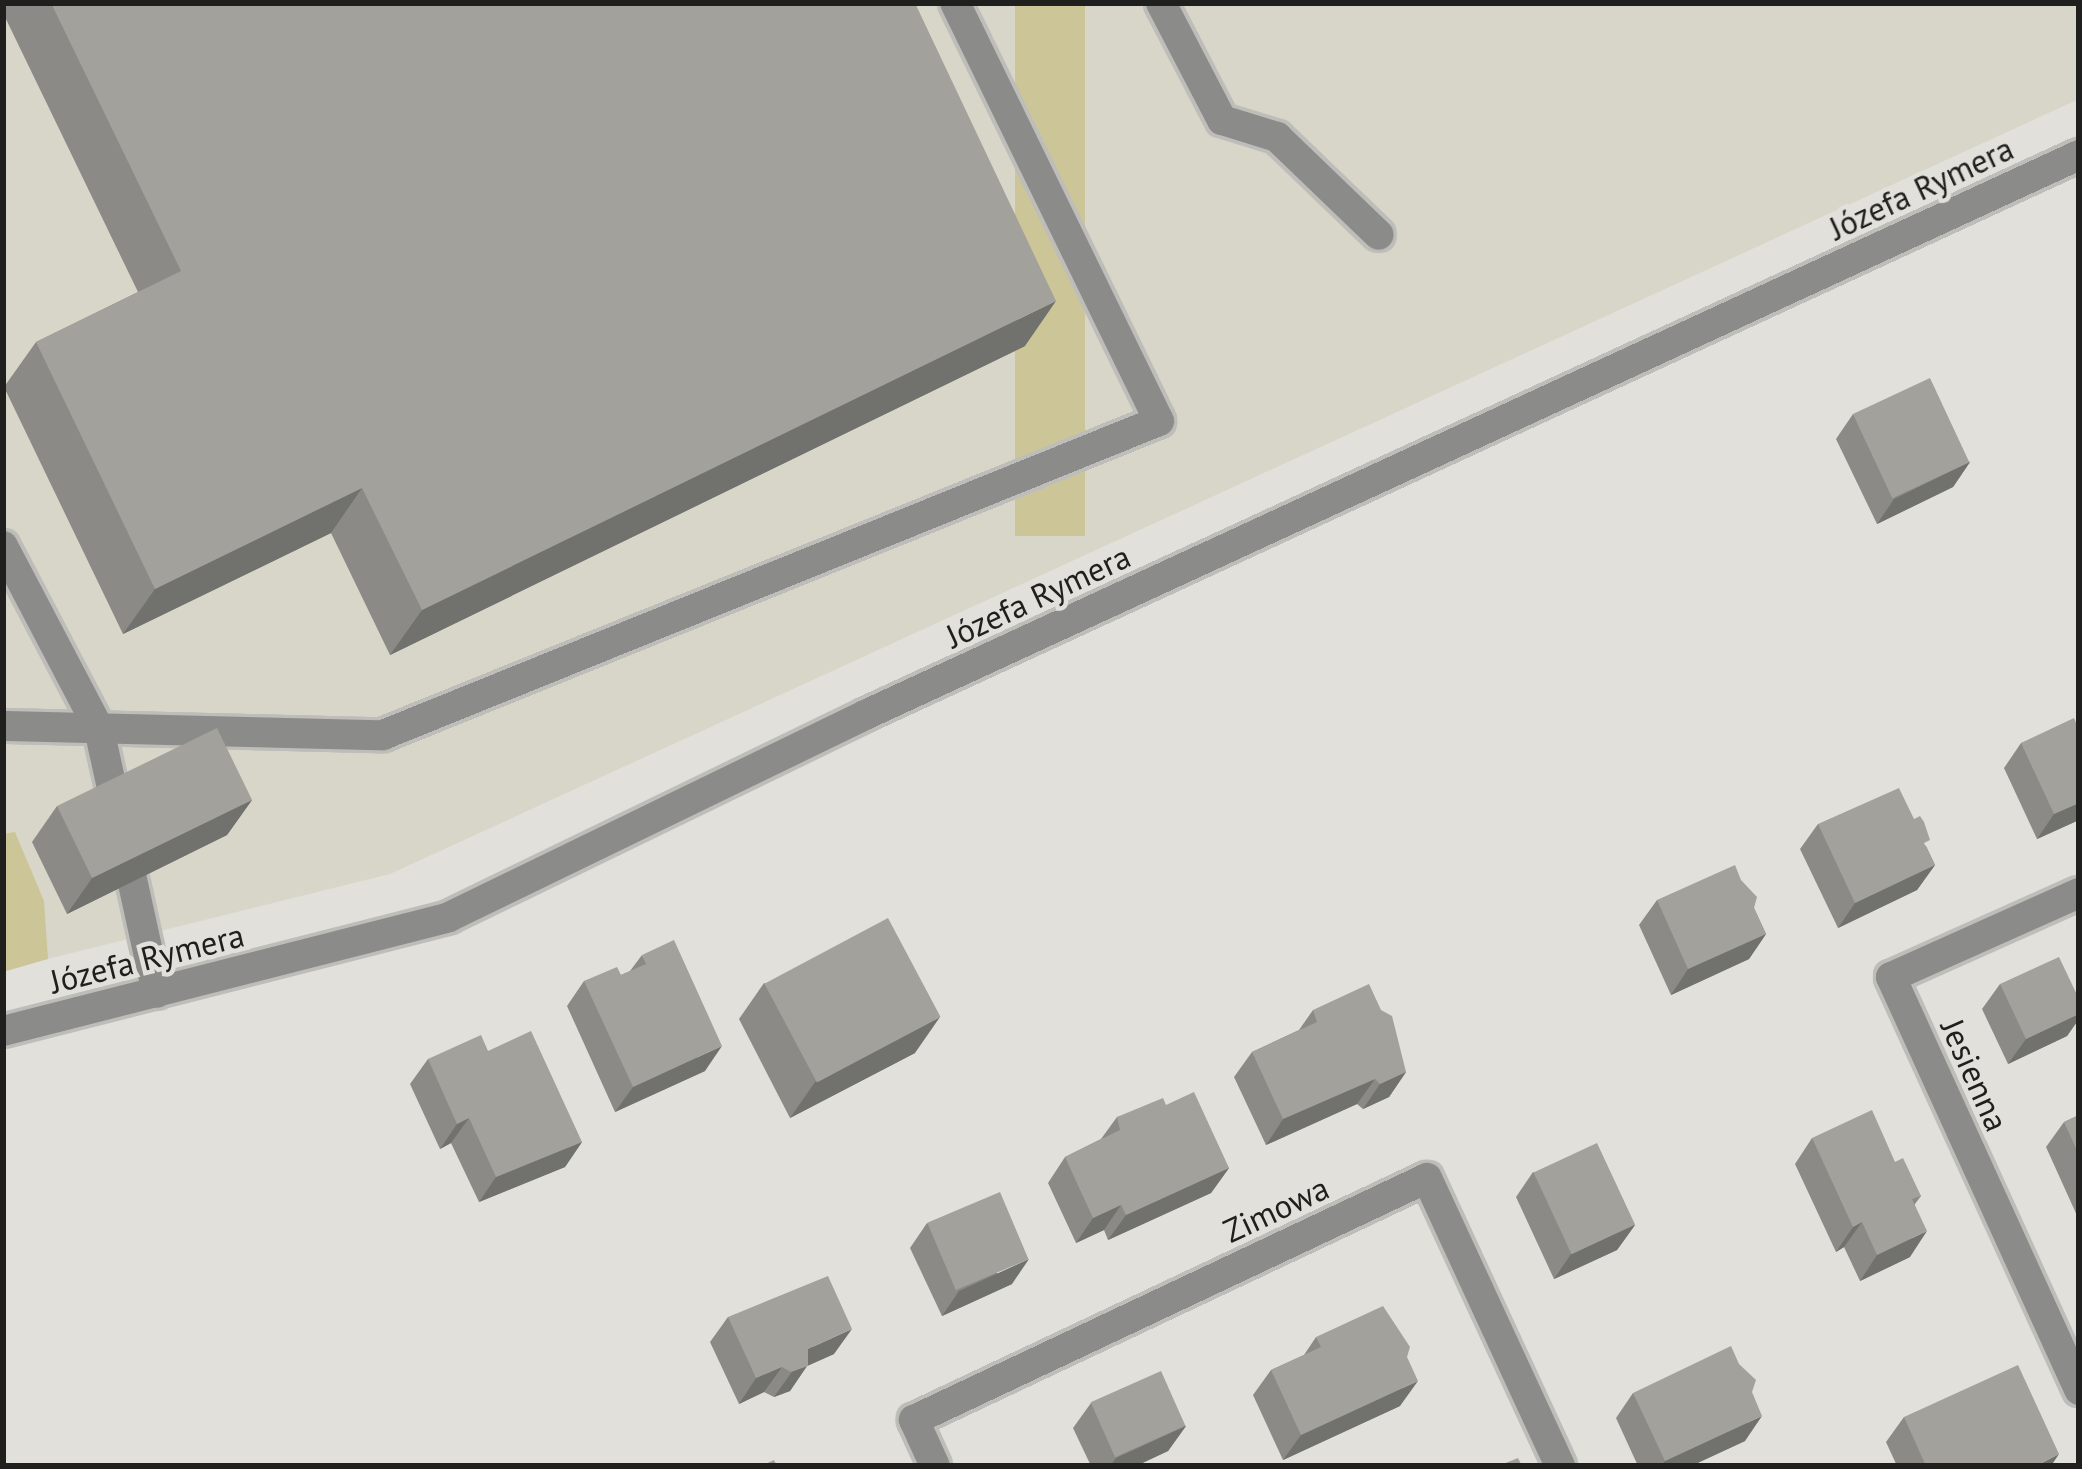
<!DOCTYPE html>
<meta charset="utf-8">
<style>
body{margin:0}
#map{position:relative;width:2082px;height:1469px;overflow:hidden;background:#e1e0db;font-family:"PT Sans",sans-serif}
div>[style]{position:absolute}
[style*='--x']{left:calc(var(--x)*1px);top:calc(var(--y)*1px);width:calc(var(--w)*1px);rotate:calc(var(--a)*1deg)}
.built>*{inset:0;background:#d8d6c9}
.green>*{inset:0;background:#cbc598;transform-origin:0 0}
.roads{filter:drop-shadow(3px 0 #bebdb9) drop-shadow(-3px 0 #bebdb9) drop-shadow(0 3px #bebdb9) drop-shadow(0 -3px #bebdb9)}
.service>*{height:30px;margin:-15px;padding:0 15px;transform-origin:15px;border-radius:15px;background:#8b8b89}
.minor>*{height:30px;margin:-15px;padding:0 15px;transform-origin:15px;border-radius:15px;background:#8b8b89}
.wall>*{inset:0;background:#8b8a86}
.shaded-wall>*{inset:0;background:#71716d}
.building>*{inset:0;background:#a2a19c;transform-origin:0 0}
span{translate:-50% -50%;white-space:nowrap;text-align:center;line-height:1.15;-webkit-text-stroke:9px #e1e0db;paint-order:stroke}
.street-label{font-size:33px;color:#1f1f1d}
.frame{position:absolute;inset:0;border:6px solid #1f1f1d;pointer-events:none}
</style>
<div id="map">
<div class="built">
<div style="clip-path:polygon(3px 3px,2079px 3px,2079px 99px,390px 874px,3px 970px)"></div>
</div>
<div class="green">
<div style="left:1015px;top:3px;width:70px;height:533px"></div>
<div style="clip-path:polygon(15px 832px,44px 901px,48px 959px,3px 972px,3px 834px)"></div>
</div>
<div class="roads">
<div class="service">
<div style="--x:1161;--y:3;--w:132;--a:62.5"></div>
<div style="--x:1222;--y:120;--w:58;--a:17.2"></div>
<div style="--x:1277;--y:137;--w:141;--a:43.9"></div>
<div style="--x:3;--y:546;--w:207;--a:62.3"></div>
<div style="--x:99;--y:729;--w:270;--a:77.6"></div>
<div style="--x:3;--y:726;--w:380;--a:1.4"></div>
<div style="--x:383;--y:735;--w:837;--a:-22.03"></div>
<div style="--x:1159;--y:421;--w:465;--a:-116"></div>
</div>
<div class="minor">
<div style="--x:2079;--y:893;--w:206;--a:155.9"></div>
<div style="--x:1891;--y:977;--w:454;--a:65.5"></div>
<div style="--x:3;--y:1031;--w:460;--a:-14.3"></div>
<div style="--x:449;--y:917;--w:462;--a:-25.9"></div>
<div style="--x:865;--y:715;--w:1337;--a:-24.76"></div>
<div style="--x:935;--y:1466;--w:51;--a:-114.5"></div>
<div style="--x:914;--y:1420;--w:567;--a:-25.25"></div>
<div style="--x:1427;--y:1178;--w:317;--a:65.2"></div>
</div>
</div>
<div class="wall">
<div style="clip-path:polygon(3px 3px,915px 3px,1025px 346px,390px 655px,331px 533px,123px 634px,4px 387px,36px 342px,138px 292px,3px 13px)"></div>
<div style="clip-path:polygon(1853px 414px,1970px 462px,1953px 487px,1877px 524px,1836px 439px)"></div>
<div style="clip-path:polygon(2079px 724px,2079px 820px,2037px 839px,2004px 768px,2021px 743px)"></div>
<div style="clip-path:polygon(252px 800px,227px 835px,67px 914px,32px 842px,57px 806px)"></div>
<div style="clip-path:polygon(1818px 824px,1926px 846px,1935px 865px,1917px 890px,1838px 928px,1800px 849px)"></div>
<div style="clip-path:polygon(1657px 900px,1754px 908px,1766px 934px,1749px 959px,1671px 995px,1639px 925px)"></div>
<div style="clip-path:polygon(642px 955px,705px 1071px,615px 1112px,567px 1006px,584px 981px,621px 975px,630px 971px)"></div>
<div style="clip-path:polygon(764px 983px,915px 1053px,790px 1118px,739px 1019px)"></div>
<div style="clip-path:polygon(2000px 984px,2079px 999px,2079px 1019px,2067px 1036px,2008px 1064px,1982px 1009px)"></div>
<div style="clip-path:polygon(1313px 1010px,1406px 1072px,1389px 1097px,1363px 1109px,1357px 1104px,1266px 1145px,1234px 1077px,1252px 1052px,1299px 1030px)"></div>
<div style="clip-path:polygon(488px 1051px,582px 1142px,565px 1167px,479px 1202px,451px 1143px,440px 1149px,410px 1084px,428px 1059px)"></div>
<div style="clip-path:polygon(1166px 1105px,1229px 1168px,1211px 1193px,1108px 1240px,1104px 1230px,1076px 1243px,1048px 1183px,1065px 1157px,1101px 1139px,1117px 1117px)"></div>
<div style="clip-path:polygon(2079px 1115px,2079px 1220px,2046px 1147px,2064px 1122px)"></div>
<div style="clip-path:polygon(1812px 1138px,1895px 1162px,1921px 1196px,1915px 1204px,1910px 1257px,1860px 1281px,1844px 1247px,1836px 1252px,1795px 1164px)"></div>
<div style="clip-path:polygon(1533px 1172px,1635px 1225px,1617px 1250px,1554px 1279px,1516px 1197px)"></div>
<div style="clip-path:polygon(927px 1223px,1012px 1284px,942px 1316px,910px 1248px)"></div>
<div style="clip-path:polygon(728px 1317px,834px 1354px,807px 1366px,790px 1391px,774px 1397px,764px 1392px,739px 1404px,710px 1342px)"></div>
<div style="clip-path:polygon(1316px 1337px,1407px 1357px,1400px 1406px,1283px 1460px,1253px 1395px,1271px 1370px,1304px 1355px)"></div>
<div style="clip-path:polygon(1752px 1392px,1745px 1441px,1691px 1466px,1638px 1466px,1616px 1418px,1633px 1393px)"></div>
<div style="clip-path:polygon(1091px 1403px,1186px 1426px,1168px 1451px,1136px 1466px,1091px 1466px,1073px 1428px)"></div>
<div style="clip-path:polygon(1904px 1417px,2051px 1466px,1897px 1466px,1886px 1442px)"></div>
</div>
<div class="shaded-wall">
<div style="clip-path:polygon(1056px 301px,1025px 346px,390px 655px,422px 610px)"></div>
<div style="clip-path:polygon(1970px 462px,1953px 487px,1877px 524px,1894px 499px)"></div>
<div style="clip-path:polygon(362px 488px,331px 533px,123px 634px,155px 589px)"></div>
<div style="clip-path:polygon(252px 800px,227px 835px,67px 914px,92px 878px)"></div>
<div style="clip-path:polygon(2079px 803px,2079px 820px,2037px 839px,2054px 814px)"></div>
<div style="clip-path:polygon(1935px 865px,1917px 890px,1838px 928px,1855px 903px)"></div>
<div style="clip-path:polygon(1766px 934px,1749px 959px,1671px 995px,1688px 969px)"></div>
<div style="clip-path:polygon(2079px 1014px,2079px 1019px,2067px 1036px,2008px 1064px,2026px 1039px)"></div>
<div style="clip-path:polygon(940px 1017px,915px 1053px,790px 1118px,815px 1082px)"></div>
<div style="clip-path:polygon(722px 1046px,705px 1071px,615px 1112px,633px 1087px)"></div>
<div style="clip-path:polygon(1406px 1072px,1389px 1097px,1363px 1109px,1380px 1084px)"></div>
<div style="clip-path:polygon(1375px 1079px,1357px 1104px,1266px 1145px,1283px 1119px)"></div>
<div style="clip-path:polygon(469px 1118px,451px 1143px,440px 1149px,457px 1124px)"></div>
<div style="clip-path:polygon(582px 1142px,565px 1167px,479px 1202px,496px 1177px)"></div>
<div style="clip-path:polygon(1229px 1168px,1211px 1193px,1108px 1240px,1126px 1215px)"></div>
<div style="clip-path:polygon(1121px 1205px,1104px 1230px,1076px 1243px,1093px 1218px)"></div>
<div style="clip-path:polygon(1862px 1222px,1844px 1247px,1836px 1252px,1853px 1227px)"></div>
<div style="clip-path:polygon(1635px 1225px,1617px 1250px,1554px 1279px,1571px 1254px)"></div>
<div style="clip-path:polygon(1927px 1231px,1910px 1257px,1860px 1281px,1877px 1255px)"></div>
<div style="clip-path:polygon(1029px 1259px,1012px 1284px,942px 1316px,959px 1291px)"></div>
<div style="clip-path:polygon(852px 1329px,834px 1354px,807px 1366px,790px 1391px,774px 1397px,808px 1349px)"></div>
<div style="clip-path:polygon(782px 1367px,764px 1392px,739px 1404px,756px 1378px)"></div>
<div style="clip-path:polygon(1418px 1381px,1400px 1406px,1283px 1460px,1301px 1435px)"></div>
<div style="clip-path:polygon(1762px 1416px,1745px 1441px,1691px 1466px,1661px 1466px,1665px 1461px)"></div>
<div style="clip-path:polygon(1186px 1426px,1168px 1451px,1136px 1466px,1110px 1466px,1116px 1458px)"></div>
<div style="clip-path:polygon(2059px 1454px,2051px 1466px,2036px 1466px)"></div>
</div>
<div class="building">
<div style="clip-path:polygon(51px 3px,915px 3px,1056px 301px,422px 610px,362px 488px,155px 589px,36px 342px,181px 271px)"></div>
<div style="left:1930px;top:378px;width:93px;height:85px;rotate:65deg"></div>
<div style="clip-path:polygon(2074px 718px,2077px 725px,2079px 724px,2079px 803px,2054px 814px,2021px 743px)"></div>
<div style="left:217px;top:728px;width:80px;height:178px;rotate:64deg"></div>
<div style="clip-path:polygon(1899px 788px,1914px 819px,1920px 816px,1924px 822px,1930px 840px,1924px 843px,1935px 865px,1855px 903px,1818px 824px)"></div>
<div style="clip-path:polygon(1735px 865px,1741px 880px,1757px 897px,1754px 908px,1766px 934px,1688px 969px,1657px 900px)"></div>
<div style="left:888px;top:918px;width:112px;height:140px;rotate:62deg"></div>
<div style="clip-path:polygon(674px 940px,722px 1046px,633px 1087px,584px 981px,617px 967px,621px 975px,646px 964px,642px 955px)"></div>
<div style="clip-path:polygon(2059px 957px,2079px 999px,2079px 1014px,2026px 1039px,2000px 984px)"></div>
<div style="clip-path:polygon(1369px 984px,1381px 1010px,1392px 1016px,1406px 1072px,1380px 1084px,1375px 1079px,1283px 1119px,1252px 1052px,1317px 1022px,1313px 1010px)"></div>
<div style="clip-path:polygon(531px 1031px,582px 1142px,496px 1177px,469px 1118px,457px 1124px,428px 1059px,481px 1035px,488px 1051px)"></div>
<div style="clip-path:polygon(1194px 1092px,1229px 1168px,1126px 1215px,1121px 1205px,1093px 1218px,1065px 1157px,1120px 1130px,1117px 1117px,1163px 1098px,1166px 1105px)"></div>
<div style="clip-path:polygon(1872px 1110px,1895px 1162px,1903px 1158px,1921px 1196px,1912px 1199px,1927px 1231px,1877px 1255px,1862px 1222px,1853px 1227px,1812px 1138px)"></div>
<div style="clip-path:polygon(2079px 1115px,2079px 1155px,2064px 1122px)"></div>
<div style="left:1597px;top:1143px;width:90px;height:70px;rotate:65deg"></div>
<div style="left:1000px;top:1192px;width:73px;height:79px;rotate:67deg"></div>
<div style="clip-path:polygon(828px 1276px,852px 1329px,808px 1349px,808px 1366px,791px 1372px,782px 1367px,756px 1378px,728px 1317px)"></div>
<div style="clip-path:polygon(1383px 1306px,1410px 1347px,1407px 1357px,1418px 1381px,1301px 1435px,1271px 1370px,1321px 1347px,1316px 1337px)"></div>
<div style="clip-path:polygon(1731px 1346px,1739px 1364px,1756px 1380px,1752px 1392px,1762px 1416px,1665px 1461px,1633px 1393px)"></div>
<div style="clip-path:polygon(2018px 1365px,2059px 1454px,2036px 1466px,1926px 1466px,1904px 1417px)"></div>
<div style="left:1161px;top:1371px;width:60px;height:77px;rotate:66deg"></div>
<div style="clip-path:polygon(1518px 1458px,1522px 1466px,1498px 1466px)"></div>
<div style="clip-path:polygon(774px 1460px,777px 1466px,761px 1466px)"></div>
</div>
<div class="street-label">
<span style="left:1921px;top:188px;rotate:-25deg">Józefa Rymera</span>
<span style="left:1038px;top:596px;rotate:-25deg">Józefa Rymera</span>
<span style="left:147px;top:958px;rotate:-14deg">Józefa Rymera</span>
<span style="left:1975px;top:1075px;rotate:66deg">Jesienna</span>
<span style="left:1276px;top:1209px;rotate:-25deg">Zimowa</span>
</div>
<div class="frame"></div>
</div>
